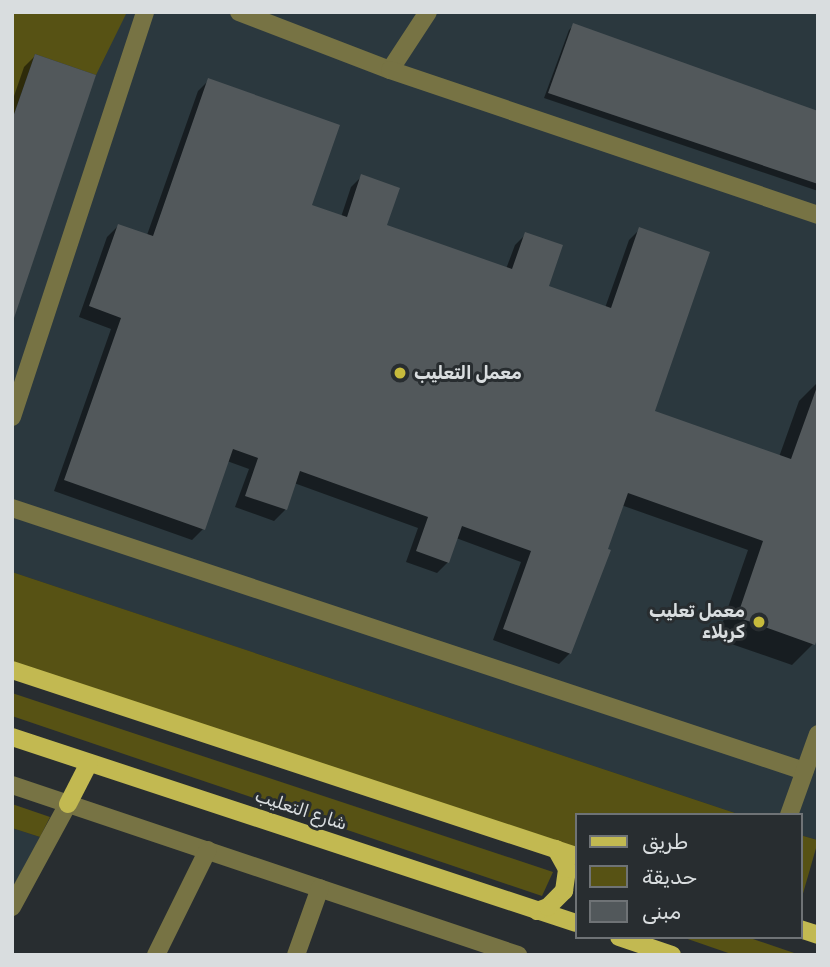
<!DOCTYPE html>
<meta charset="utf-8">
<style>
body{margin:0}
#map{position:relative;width:830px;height:967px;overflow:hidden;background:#282d30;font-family:Rubik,"Noto Naskh Arabic",sans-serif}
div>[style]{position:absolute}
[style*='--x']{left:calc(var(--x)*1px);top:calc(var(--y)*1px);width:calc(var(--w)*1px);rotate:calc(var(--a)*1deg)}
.built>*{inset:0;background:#2b383e}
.green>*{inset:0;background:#575214;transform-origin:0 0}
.shadow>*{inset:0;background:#0007}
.building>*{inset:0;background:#52585b}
.minor>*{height:18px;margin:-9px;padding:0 9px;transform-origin:9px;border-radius:9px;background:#777344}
.major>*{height:18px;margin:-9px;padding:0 9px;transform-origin:9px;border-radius:9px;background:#c2b951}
.dots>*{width:19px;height:19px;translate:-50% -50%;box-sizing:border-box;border:4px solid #282d30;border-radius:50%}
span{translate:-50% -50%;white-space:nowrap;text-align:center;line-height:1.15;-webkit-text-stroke:6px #282d30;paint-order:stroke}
.poi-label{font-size:18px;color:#d9dddf;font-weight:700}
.left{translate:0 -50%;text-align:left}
.right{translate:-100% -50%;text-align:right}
.street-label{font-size:18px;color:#d9dddf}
.frame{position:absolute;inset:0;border:14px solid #d9dddf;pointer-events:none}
.legend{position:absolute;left:575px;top:813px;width:228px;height:126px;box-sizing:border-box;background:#282d30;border:2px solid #6f7376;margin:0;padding:9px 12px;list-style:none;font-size:21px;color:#d9dddf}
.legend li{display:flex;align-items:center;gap:14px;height:35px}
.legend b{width:35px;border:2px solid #6f7376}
</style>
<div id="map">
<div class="built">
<div style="clip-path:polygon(28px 12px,818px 12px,818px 840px,800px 835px,800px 815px,741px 815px,12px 572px,12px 37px)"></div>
<div style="clip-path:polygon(12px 828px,40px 837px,12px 890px)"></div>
</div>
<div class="green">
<div style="clip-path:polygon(12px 12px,127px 12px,96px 75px,35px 54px,12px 120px)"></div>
<div style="clip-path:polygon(12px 572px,741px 815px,576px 815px,576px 848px,12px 662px)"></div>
<div style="clip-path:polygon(12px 693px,553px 872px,542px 896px,12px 716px)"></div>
<div style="clip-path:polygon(12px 804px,50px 817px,40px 837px,12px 828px)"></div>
<div style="left:800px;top:835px;width:19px;height:90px;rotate:16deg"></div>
<div style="clip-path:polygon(682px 937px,747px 937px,800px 955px,734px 955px)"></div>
</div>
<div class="shadow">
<div style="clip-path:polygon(574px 25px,818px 112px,818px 191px,544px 98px,569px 30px)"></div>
<div style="clip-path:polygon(35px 56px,93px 76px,12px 317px,12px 102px,24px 67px)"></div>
<div style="clip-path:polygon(209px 80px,310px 206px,341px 217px,351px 187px,362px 176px,385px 226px,506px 269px,515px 245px,526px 234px,547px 287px,605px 308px,629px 240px,640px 229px,652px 412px,779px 457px,799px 401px,818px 382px,818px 631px,813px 644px,792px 665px,717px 639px,748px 550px,621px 505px,570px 653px,559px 664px,493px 640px,521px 562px,456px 538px,448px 562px,437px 573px,406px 562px,418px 528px,294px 483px,285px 510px,274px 521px,235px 507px,249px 469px,227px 461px,203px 529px,192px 540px,54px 491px,111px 329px,79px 317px,107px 237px,118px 226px,147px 235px,198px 91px)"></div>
</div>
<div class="building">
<div style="clip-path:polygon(573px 23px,818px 111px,818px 184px,548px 93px)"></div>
<div style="clip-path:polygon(35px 54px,96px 75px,13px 321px,12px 120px)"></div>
<div style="clip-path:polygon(208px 78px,340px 125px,312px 205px,347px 217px,361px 174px,400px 188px,387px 225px,512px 269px,525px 232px,563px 245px,549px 286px,611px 308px,639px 227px,710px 252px,655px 411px,791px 459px,818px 384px,818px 636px,815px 645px,737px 617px,763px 541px,628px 493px,608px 549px,611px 550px,571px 654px,503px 629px,531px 551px,462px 526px,449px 563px,416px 551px,428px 517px,300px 471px,287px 510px,245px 496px,258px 458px,233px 449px,205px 530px,64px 480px,121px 318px,89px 306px,118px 224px,153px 236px)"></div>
</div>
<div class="minor">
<div style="--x:239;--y:12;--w:162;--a:21"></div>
<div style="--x:428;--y:12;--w:69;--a:123.2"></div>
<div style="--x:390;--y:70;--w:452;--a:18.7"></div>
<div style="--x:12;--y:417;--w:426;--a:-71.8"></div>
<div style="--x:12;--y:508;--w:835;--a:18.37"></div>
<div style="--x:12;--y:785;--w:534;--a:18.57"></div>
<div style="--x:789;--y:815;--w:86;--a:-70.3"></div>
<div style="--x:12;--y:907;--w:117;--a:-61.5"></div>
<div style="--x:156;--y:955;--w:117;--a:-63.7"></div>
<div style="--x:296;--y:955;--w:71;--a:-70.3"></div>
</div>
<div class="major">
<div style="--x:12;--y:670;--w:594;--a:18.25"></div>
<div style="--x:12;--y:737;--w:594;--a:18.25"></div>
<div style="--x:68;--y:804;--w:46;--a:-62.9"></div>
<div style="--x:537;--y:911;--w:12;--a:-20"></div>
<div style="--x:548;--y:907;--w:23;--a:-45"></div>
<div style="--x:564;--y:891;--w:22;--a:-82"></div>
<div style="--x:567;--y:869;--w:23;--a:-119"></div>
<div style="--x:800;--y:929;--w:19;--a:18"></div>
<div style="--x:619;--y:937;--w:56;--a:18.8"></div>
</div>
<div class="dots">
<div style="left:400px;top:373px;background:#c7bb3c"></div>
<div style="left:759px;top:622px;background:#c7bb3c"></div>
</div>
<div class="poi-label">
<span class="left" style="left:414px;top:373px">معمل التعليب</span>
<span class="right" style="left:745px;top:622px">معمل تعليب<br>كربلاء</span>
</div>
<div class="street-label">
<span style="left:301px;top:810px;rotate:18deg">شارع التعليب</span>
</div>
<div class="frame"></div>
<ul class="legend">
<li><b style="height:9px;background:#c2b951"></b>طريق</li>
<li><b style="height:19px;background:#575214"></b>حديقة</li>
<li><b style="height:19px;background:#52585b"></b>مبنى</li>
</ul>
</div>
